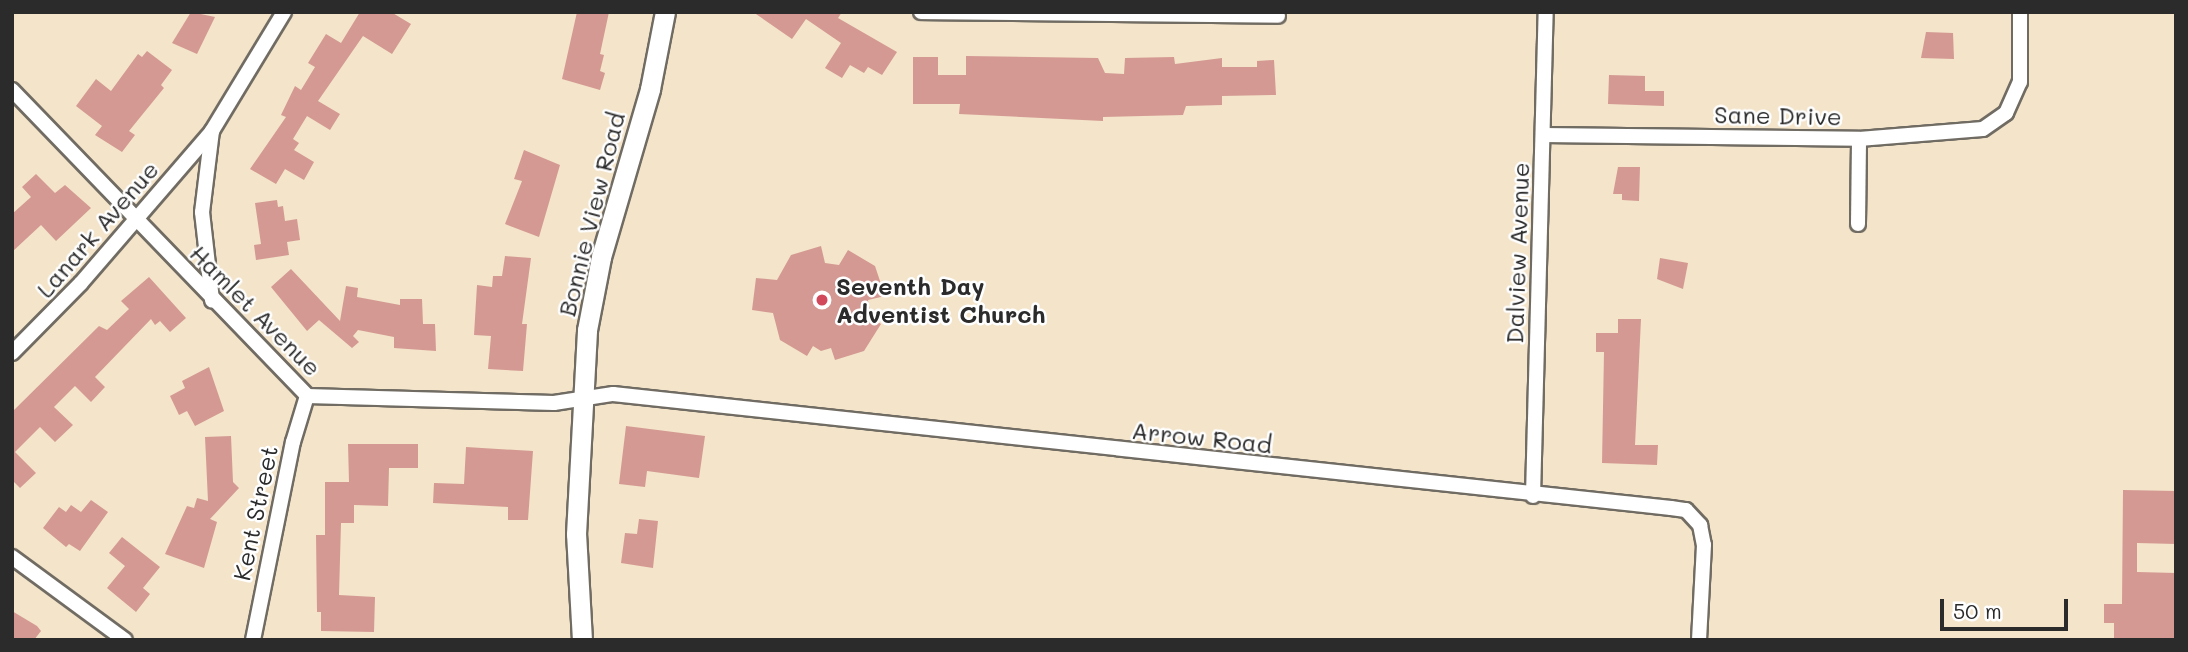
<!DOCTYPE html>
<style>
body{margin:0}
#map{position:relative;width:2188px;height:652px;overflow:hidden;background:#f3e4ca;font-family:Mali,sans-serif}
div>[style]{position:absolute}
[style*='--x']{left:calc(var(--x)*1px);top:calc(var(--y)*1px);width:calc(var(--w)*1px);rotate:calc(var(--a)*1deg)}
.building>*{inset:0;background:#d49993}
.roads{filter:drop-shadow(2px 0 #716c63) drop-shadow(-2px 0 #716c63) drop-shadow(0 2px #716c63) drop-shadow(0 -2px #716c63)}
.street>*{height:14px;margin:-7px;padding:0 7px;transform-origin:7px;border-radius:7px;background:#fff}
.secondary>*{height:19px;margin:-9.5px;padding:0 9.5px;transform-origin:9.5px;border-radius:9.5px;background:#fff}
.dots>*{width:19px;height:19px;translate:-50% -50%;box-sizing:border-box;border:4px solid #fff;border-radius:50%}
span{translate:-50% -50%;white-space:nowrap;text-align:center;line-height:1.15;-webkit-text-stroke:5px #fff;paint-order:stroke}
.street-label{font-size:24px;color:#2b2b2b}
.poi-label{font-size:24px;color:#2b2b2b;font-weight:700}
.left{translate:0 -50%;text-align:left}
.frame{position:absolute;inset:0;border:14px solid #2b2b2b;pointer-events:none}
.scale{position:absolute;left:1940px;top:599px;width:128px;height:32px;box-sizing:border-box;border:4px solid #2b2b2b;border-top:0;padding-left:9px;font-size:21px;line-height:24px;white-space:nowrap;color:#2b2b2b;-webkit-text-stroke:5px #fff;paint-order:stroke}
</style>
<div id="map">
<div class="building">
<div style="clip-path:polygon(191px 12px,215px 17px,197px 54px,172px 43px)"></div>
<div style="clip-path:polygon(360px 12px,391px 12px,411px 24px,392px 54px,363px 36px,318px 101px,340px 114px,330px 130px,307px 116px,293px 139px,299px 143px,294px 150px,314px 162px,304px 180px,285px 169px,276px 184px,250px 169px,286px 117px,281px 115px,295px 86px,301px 90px,315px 67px,308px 63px,326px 34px,341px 43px)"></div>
<div style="clip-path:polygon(577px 12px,609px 12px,600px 54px,604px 55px,600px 71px,605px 73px,600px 90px,562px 79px)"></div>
<div style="clip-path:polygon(753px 12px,842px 12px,838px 18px,897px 52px,882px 75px,868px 67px,864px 73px,850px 65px,842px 78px,825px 68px,841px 43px,806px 19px,792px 39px)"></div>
<div style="clip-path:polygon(1926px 32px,1953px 33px,1954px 59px,1921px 58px)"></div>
<div style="clip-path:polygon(147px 51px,172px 70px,161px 85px,164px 88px,129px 131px,135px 135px,122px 152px,95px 135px,102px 126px,76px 106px,96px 79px,111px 91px,138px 54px,142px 57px)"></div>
<div style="clip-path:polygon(966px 56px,1098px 58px,1105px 73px,1124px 74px,1125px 58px,1174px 57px,1175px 64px,1222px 58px,1222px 67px,1257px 67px,1257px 61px,1274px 60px,1276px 95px,1222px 96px,1222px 105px,1186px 106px,1183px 115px,1103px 117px,1103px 121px,959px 114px,960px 104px,913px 104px,913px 57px,938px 57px,938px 75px,966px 75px)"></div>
<div style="clip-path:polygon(1609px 75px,1645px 76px,1645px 91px,1664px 91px,1664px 106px,1608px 104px)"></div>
<div style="clip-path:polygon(524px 150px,560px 165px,539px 237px,505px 224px,522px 181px,514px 179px)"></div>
<div style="clip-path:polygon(1618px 167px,1640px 167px,1639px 201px,1622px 200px,1622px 194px,1613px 194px)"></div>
<div style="clip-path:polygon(36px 174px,55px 193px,65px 185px,91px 208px,56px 241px,41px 225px,12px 252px,12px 214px,31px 197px,22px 187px)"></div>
<div style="clip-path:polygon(277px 200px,278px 207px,283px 206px,285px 221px,297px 219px,300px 240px,287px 242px,289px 255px,256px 260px,254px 245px,261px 244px,255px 203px)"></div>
<div style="clip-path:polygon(821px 246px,825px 263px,839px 265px,848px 250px,875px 266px,885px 296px,868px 300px,871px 318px,881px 324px,864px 351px,835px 360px,831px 348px,821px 351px,813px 346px,807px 356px,780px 340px,773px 313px,752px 310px,756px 278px,777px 280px,791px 255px)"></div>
<div style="clip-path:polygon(505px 256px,531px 258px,522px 324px,527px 324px,523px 371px,488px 369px,491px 336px,474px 335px,477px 285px,492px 287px,493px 276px,502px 276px)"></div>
<div style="clip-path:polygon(1660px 258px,1688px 263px,1683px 289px,1657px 279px)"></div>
<div style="clip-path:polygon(291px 269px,340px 321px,346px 286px,358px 288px,357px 297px,400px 305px,400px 299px,422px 299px,423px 324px,435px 324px,436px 351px,394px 348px,394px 337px,358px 330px,353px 336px,359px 342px,352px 348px,319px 320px,307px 331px,271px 287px)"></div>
<div style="clip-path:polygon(149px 277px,186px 318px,170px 332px,160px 321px,155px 325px,151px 319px,95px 377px,105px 387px,91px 402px,75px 386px,54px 407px,73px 425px,55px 442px,40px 427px,15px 452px,36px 473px,20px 488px,12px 480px,12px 412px,99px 326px,107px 330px,129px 309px,121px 301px)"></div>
<div style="clip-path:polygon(1618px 319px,1641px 319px,1635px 445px,1658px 445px,1657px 465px,1602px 463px,1604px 352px,1596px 352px,1596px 333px,1618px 333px)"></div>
<div style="clip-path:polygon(209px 367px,224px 411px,195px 426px,187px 411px,179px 415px,170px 396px,185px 388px,182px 381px)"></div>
<div style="clip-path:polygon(626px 426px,705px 436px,699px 478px,647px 471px,645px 487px,619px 484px)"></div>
<div style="clip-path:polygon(231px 436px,233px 482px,239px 488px,210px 519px,217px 522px,204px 568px,165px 554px,187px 506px,194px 508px,197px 498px,208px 501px,205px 437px)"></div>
<div style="clip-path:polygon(348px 444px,418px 444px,418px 468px,389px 468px,388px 506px,354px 505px,354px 523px,341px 523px,339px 595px,375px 597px,374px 632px,321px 631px,321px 612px,317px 612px,316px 535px,325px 535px,325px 482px,349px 482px)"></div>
<div style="clip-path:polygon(466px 447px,533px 451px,528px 520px,508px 520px,508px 507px,433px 503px,434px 483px,464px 484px)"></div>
<div style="clip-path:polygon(2123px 490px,2176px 491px,2176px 544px,2137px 543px,2137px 572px,2176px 573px,2176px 640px,2114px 640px,2114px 623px,2104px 623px,2104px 604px,2122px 604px)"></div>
<div style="clip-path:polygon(91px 500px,108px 512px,80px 551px,69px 544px,66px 547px,43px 528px,59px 507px,66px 512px,71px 505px,81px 512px)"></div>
<div style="clip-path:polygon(639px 519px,658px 521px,653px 568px,621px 563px,625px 533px,637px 534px)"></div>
<div style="clip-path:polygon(122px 537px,160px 567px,143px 588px,150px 594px,136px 612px,107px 588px,125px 566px,109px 553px)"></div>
<div style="clip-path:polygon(12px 611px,37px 626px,41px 631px,34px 640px,12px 640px)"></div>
</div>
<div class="roads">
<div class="street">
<div style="--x:921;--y:12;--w:357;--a:0.6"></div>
<div style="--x:12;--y:90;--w:425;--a:46"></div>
<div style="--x:307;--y:396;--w:247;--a:1.6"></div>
<div style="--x:554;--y:403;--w:60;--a:-8.7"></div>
<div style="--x:613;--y:394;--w:1064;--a:6.15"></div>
<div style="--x:1671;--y:508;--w:15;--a:8"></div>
<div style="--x:1686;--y:510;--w:21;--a:47"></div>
<div style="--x:1700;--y:525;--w:20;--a:79"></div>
<div style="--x:1704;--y:545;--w:95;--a:93"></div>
<div style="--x:212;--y:131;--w:82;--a:97"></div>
<div style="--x:202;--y:212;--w:89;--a:83.5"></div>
<div style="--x:1543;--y:135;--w:316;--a:0.7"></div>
<div style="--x:1859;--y:139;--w:124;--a:-4.6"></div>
<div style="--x:1983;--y:129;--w:28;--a:-35"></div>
<div style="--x:2006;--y:113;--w:34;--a:-66"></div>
<div style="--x:2020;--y:82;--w:70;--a:-90"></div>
<div style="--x:1858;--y:224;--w:85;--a:-89.3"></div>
<div style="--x:12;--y:353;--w:98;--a:-45.4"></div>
<div style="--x:81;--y:283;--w:201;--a:-49.2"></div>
<div style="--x:212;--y:131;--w:139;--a:-58.8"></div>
<div style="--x:1533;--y:496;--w:484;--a:-88.5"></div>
<div style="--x:12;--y:557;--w:140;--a:36.3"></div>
<div style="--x:253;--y:640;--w:202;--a:-78.6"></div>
<div style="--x:293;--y:442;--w:48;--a:-73.1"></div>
</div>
<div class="secondary">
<div style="--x:582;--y:640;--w:106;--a:-93.2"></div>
<div style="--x:576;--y:534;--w:204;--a:-86.9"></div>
<div style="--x:587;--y:330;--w:74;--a:-79.1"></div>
<div style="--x:601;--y:257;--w:175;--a:-73.7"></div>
<div style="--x:650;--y:89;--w:78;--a:-79"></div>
</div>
</div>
<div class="dots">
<div style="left:822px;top:300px;background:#d1495b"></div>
</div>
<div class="street-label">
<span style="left:1778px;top:115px;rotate:1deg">Sane Drive</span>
<span style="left:591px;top:214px;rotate:-76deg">Bonnie View Road</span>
<span style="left:97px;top:229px;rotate:-49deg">Lanark Avenue</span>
<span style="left:1517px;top:253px;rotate:-88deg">Dalview Avenue</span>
<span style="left:256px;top:310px;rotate:45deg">Hamlet Avenue</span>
<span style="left:1202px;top:437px;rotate:6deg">Arrow Road</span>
<span style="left:255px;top:513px;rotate:-78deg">Kent Street</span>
</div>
<div class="poi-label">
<span class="left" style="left:836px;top:300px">Seventh Day<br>Adventist Church</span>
</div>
<div class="frame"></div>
<div class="scale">50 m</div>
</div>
